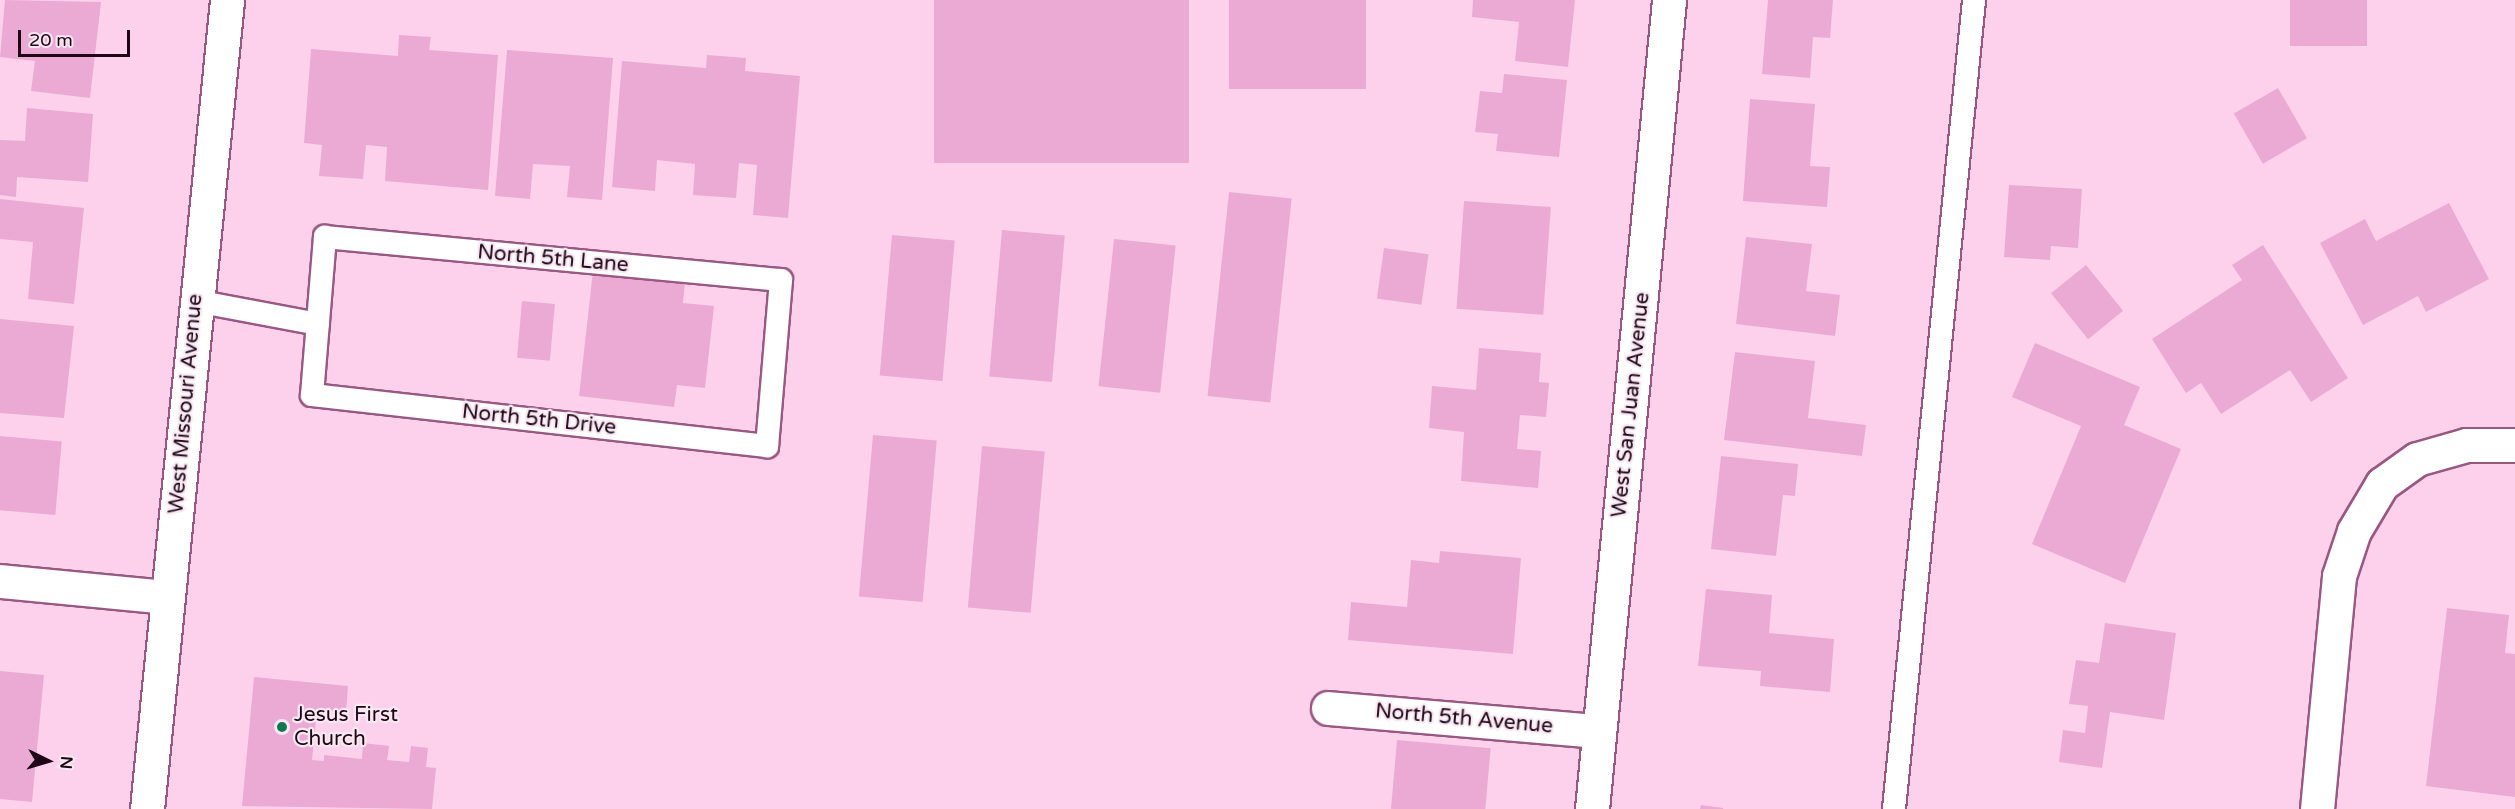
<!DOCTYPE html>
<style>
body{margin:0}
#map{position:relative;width:2515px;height:809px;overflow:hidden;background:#fdd1ec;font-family:"Varela Round",sans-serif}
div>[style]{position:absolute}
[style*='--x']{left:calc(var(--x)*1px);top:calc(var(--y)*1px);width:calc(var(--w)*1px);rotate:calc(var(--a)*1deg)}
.building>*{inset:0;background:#ebaad3;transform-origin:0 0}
.roads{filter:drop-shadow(2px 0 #985882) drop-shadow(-2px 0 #985882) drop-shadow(0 2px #985882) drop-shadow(0 -2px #985882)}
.lane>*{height:22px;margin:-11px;padding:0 11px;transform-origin:11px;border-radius:11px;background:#fff}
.street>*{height:33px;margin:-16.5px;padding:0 16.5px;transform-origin:16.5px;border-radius:16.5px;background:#fff}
.secondary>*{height:33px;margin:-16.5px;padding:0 16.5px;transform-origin:16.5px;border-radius:16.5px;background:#fff}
.dots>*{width:16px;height:16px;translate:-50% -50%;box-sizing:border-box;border:3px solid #f7e8f1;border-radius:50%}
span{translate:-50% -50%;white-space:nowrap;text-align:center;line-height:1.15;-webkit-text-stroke:4.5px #f7e8f1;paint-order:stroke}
.street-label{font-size:21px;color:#1e0617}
.poi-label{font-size:21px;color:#1e0617}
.left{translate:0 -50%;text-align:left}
.north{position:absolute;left:18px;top:731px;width:60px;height:60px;-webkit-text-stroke:4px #f7e8f1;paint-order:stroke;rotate:95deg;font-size:16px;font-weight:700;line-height:24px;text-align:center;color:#1e0617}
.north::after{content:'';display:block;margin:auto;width:21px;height:27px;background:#1e0617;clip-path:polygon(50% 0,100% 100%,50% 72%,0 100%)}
.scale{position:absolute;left:18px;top:30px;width:112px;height:27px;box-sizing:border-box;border:3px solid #1e0617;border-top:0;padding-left:8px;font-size:18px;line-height:21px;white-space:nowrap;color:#1e0617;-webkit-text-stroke:4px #f7e8f1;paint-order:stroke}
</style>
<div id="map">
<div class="building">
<div style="clip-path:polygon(5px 0,101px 2px,90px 98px,31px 91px,35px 61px,0 57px)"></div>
<div style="left:934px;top:0;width:255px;height:163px"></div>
<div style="left:1229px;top:0;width:137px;height:89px"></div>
<div style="clip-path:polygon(1473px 0,1575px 0,1568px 67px,1515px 61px,1519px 22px,1472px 17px)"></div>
<div style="clip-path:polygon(1768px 0,1833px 0,1830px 38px,1813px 37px,1810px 78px,1762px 74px)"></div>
<div style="left:2290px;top:0;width:77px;height:46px"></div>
<div style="clip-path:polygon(399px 35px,431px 37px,429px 50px,498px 55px,488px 190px,385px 181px,387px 147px,366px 145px,363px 179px,319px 176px,322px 145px,304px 143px,311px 49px,398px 56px)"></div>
<div style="clip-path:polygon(507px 50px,613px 58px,602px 200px,567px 197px,570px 166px,533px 164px,530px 199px,495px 196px)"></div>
<div style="clip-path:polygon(707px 55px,746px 58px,745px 71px,800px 76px,788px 218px,753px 215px,757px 165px,739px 163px,736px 198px,693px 195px,695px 164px,657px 160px,655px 191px,612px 187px,622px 61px,706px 68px)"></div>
<div style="clip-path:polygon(1504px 74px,1567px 80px,1559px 157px,1496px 151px,1498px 134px,1475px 132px,1480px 91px,1502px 93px)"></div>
<div style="left:2278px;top:88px;width:58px;height:51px;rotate:60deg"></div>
<div style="clip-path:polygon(1750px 99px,1815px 104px,1810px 166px,1830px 167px,1827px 207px,1743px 201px)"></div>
<div style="clip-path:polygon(27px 108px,93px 114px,88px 182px,17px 177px,16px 197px,0 195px,0 140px,25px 141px)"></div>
<div style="clip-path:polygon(2009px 185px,2082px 189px,2078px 248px,2051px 246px,2050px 260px,2004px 257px)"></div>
<div style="left:1229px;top:192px;width:63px;height:205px;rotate:6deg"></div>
<div style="clip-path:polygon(0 199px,84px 208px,74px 304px,28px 299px,33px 242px,0 239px)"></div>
<div style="left:1464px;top:201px;width:87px;height:108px;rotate:4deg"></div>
<div style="clip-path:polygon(2449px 203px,2489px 279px,2426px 312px,2418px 296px,2363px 325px,2320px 243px,2365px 219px,2376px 241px)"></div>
<div style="left:1002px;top:230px;width:63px;height:147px;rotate:5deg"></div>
<div style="left:892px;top:235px;width:63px;height:141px;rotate:5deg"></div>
<div style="clip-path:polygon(1746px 237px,1812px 244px,1806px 291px,1840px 295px,1835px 336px,1736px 324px)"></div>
<div style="left:1114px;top:239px;width:62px;height:148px;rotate:6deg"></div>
<div style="clip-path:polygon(2263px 245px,2348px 378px,2311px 402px,2290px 370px,2221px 414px,2201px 383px,2186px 393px,2152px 339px,2242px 280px,2232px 265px)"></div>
<div style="left:1384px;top:248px;width:45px;height:51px;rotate:8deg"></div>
<div style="left:2086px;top:265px;width:59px;height:45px;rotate:51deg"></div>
<div style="clip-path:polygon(593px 271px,685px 282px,683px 303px,714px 306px,705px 388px,677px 385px,674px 407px,579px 396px)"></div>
<div style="left:522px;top:301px;width:33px;height:57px;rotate:5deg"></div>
<div style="clip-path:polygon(0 319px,74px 326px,64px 418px,0 413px)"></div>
<div style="clip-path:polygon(2035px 343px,2140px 387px,2124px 425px,2181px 449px,2125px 583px,2032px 544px,2081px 426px,2012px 397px)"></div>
<div style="clip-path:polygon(1479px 348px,1541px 353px,1539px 382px,1549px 383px,1546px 417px,1520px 415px,1517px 449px,1541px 451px,1538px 488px,1461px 481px,1464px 432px,1429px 428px,1432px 386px,1476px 390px)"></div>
<div style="clip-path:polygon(1735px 352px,1815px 361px,1808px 418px,1866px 425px,1862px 456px,1724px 440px)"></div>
<div style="left:873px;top:435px;width:64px;height:162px;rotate:5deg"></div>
<div style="left:0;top:436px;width:62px;height:74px;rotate:5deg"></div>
<div style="left:982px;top:446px;width:63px;height:162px;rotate:5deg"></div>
<div style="clip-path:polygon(1721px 456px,1798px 464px,1795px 496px,1783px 495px,1776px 556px,1711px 549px)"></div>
<div style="clip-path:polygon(1440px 551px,1521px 558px,1513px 654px,1348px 640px,1351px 602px,1407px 607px,1411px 560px,1439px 563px)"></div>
<div style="clip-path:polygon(1706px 589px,1772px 595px,1769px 633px,1834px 639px,1830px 692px,1760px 686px,1761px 671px,1698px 666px)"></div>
<div style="clip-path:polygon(2447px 608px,2509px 615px,2505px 653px,2515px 654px,2515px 797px,2426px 786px)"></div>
<div style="clip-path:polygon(2105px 623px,2176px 633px,2164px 720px,2110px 712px,2102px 768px,2059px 762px,2063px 730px,2085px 733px,2088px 706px,2069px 704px,2076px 660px,2099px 663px)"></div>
<div style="clip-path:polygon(0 671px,44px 675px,32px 802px,0 799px)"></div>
<div style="clip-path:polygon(254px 677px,348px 686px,346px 712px,317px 709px,312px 760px,324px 761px,324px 755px,362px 759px,363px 743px,389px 746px,387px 760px,409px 762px,411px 746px,428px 748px,426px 767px,436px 768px,432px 809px,242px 806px)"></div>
<div style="left:1397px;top:740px;width:94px;height:69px;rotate:5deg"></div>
<div style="clip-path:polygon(1701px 805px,1723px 808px,1723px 809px,1700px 809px)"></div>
</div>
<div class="roads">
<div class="lane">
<div style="--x:325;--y:237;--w:458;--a:5.4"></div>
<div style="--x:781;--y:280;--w:167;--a:94.8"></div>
<div style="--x:767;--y:446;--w:458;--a:-173.6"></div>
<div style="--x:312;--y:395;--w:159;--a:-85.3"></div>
<div style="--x:196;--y:301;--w:124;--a:10.7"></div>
<div style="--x:1894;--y:809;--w:813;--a:-84.35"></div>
</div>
<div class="street">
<div style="--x:0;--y:581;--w:168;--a:5.5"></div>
<div style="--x:1328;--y:708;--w:272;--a:4.9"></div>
<div style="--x:1592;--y:809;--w:813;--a:-84.56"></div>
<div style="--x:2317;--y:809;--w:234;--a:-84.6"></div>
<div style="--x:2339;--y:576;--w:47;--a:-71.6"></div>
<div style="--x:2354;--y:531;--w:55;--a:-59.2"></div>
<div style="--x:2382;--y:484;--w:43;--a:-35.5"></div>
<div style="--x:2417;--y:459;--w:51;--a:-15.9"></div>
<div style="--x:2466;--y:445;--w:49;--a:0"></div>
</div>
<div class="secondary">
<div style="--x:147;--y:809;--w:813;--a:-84.35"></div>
</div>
</div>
<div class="dots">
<div style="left:282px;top:727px;background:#107851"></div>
</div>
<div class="street-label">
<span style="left:553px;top:259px;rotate:5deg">North 5th Lane</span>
<span style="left:186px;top:404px;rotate:-85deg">West Missouri Avenue</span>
<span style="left:1631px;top:405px;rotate:-84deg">West San Juan Avenue</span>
<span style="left:539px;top:420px;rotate:6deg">North 5th Drive</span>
<span style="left:1464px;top:719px;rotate:5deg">North 5th Avenue</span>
</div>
<div class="poi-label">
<span class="left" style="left:294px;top:727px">Jesus First<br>Church</span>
</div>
<div class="north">N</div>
<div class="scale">20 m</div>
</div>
